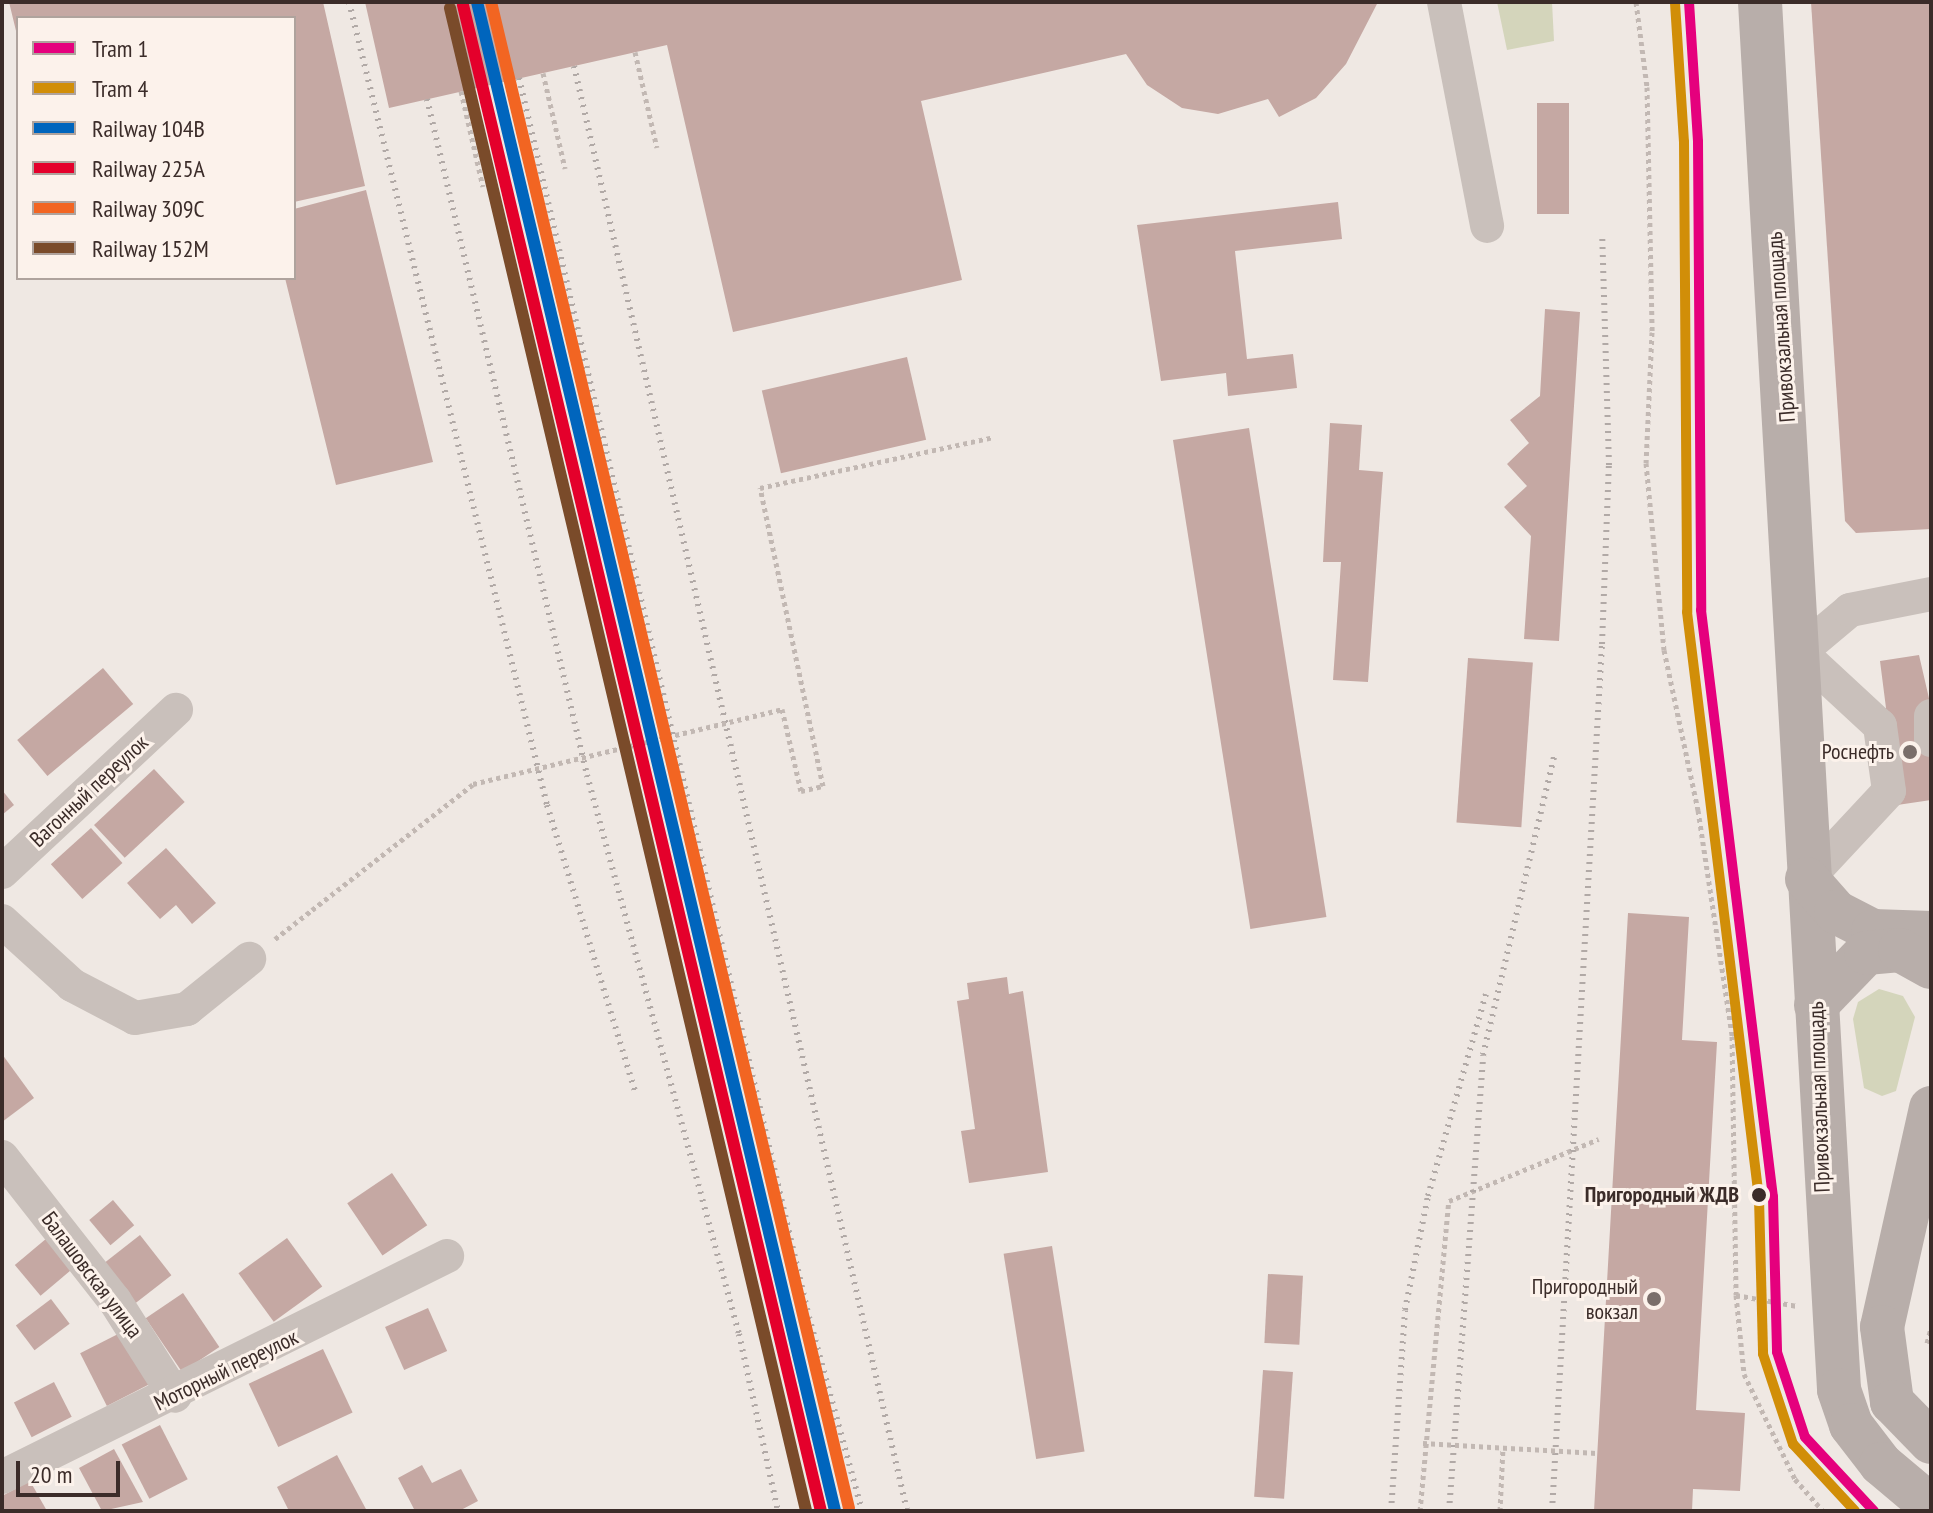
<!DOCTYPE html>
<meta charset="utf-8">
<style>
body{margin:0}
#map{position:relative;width:1933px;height:1513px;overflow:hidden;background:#efe8e3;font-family:"PT Sans Narrow",sans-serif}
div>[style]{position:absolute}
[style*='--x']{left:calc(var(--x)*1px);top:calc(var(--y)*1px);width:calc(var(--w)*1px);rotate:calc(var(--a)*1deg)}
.green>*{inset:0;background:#d4d5bb}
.pier>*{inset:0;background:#efe8e3}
.building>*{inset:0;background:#c5a8a3;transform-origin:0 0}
.path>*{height:5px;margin-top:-2.5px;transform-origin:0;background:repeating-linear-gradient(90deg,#c2b8b3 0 4px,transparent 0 8px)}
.minor>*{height:34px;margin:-17px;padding:0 17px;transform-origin:17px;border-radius:17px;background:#c9c0bb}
.major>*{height:44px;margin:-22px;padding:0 22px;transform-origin:22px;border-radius:22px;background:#b8aeaa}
.rail>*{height:6px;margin-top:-3px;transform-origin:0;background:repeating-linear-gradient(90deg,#b1a9a6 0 2px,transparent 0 8px)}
.path-bridge>*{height:5px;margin-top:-2.5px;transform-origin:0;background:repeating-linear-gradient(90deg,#c2b8b3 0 4px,transparent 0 8px)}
.rail-1>*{height:12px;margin:-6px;padding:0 6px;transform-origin:6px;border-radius:6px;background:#0065bd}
.rail-2>*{height:12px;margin:-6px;padding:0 6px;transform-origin:6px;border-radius:6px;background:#e4002b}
.rail-3>*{height:12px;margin:-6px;padding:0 6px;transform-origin:6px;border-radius:6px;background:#f26522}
.rail-4>*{height:12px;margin:-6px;padding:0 6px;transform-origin:6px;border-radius:6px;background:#7a4b2a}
.tram-1>*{height:10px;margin:-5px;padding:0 5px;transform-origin:5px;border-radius:5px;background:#e5007d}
.tram-2>*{height:10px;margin:-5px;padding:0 5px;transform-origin:5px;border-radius:5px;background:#d18e08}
.dots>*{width:22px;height:22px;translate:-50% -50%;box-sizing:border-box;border:4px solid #fcf2eb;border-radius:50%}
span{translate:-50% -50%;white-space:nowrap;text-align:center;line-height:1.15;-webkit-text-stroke:6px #fcf2eb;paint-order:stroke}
.street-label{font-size:22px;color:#3b2c29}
.poi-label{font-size:22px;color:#3b2c29}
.right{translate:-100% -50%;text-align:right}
.stop-label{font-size:22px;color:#3b2c29;font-weight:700}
.frame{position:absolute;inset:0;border:4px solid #3b2c29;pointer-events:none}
.legend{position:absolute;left:16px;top:16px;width:280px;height:264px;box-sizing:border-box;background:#fcf2eb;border:2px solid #afa39d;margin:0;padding:10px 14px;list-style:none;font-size:24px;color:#3b2c29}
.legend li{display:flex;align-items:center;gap:16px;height:40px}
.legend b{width:40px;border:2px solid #afa39d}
.scale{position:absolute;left:16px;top:1461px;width:104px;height:36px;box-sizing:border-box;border:4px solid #3b2c29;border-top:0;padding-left:10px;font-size:24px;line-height:28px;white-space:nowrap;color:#3b2c29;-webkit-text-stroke:6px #fcf2eb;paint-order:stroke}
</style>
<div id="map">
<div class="green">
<div style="clip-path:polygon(1497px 2px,1552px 2px,1554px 41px,1507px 50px)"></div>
<div style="clip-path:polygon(1879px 989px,1903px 996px,1915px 1017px,1896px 1091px,1882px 1096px,1864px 1088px,1853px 1019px,1858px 1002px)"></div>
</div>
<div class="pier">
<div style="clip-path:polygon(1922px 1378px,1931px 1386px,1931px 1511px,1890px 1511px)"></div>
</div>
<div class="building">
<div style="clip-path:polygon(9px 2px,323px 2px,365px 186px,294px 202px,294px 18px,18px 18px,17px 35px)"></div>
<div style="clip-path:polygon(365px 2px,1378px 2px,1346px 64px,1316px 98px,1279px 117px,1268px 99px,1218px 114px,1182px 108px,1147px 85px,1126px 54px,921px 101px,962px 280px,733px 332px,667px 45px,389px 108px)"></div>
<div style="clip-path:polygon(1811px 2px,1931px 2px,1931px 529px,1856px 533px,1845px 521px)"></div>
<div style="left:1537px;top:103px;width:32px;height:111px"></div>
<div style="clip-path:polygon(366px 190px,433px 462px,336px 485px,285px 278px,294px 278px,294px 209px)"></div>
<div style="clip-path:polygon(1338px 202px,1342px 239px,1235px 251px,1247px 359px,1293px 354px,1297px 388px,1228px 396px,1226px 373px,1161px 381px,1137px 225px)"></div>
<div style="clip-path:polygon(1545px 309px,1580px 312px,1559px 641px,1524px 639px,1531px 536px,1504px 507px,1527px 486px,1507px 464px,1529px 443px,1510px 420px,1540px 396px)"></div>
<div style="left:907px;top:357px;width:85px;height:149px;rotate:77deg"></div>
<div style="clip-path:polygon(1330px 423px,1362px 425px,1359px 470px,1383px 472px,1368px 682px,1333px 680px,1341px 562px,1323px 562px)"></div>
<div style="left:1249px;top:428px;width:495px;height:77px;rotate:81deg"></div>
<div style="clip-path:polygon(1919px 655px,1931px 707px,1931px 800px,1877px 808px,1864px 711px,1886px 708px,1880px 661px)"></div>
<div style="left:1468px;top:658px;width:65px;height:165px;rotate:4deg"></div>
<div style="left:103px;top:668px;width:47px;height:112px;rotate:50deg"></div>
<div style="left:154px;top:769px;width:45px;height:82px;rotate:47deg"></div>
<div style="clip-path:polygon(2px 790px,14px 805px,2px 815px)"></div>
<div style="left:91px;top:828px;width:47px;height:54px;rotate:48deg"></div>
<div style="clip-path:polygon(166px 848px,216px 903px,192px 924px,176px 905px,160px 919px,127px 883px)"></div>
<div style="clip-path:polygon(1628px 913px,1689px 917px,1682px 1040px,1717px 1042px,1696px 1410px,1745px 1413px,1740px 1491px,1693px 1489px,1692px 1511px,1594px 1511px)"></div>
<div style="clip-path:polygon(1007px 977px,1009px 994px,1023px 991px,1048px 1172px,969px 1183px,961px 1131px,975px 1129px,957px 1001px,969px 999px,967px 983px)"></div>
<div style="clip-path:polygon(2px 1054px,34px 1098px,2px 1122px)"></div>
<div style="left:392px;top:1173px;width:63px;height:54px;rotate:56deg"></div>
<div style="left:113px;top:1200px;width:33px;height:31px;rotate:50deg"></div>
<div style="left:140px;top:1235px;width:51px;height:49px;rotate:52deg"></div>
<div style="left:47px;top:1238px;width:40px;height:42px;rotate:50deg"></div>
<div style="left:287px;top:1238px;width:60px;height:60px;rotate:54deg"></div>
<div style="left:1052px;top:1246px;width:208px;height:49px;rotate:81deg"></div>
<div style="left:1268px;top:1274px;width:35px;height:69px;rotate:3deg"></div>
<div style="left:183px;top:1293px;width:65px;height:45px;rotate:56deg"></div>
<div style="left:51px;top:1299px;width:31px;height:44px;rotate:53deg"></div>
<div style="left:428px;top:1308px;width:47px;height:47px;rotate:66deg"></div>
<div style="left:122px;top:1332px;width:59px;height:47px;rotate:63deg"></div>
<div style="left:323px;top:1349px;width:70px;height:82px;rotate:65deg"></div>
<div style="left:1263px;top:1370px;width:30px;height:127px;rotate:4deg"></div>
<div style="left:54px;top:1382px;width:39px;height:45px;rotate:63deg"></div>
<div style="left:160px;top:1425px;width:61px;height:43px;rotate:63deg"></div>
<div style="clip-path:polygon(114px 1449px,143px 1502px,102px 1511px,79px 1468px)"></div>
<div style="clip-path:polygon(337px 1455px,367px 1511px,289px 1511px,277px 1487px)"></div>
<div style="clip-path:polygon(422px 1465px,432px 1483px,461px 1469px,478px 1501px,459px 1511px,415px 1511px,398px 1478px)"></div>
<div style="clip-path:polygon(30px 1481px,47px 1511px,2px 1511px,2px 1496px)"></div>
</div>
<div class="path">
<div style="--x:1636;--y:2;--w:86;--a:82.6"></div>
<div style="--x:1647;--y:87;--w:245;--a:88.8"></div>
<div style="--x:1652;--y:332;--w:131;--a:92.6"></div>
<div style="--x:1646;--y:463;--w:188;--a:84.5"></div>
<div style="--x:1664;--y:650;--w:164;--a:78"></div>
<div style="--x:1698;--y:810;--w:229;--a:81.4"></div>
<div style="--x:1732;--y:1036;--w:259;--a:89.1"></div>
<div style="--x:1736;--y:1295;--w:62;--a:10.2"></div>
<div style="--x:635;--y:52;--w:98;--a:77.1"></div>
<div style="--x:543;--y:73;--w:98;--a:77"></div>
<div style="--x:461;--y:91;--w:98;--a:77.1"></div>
<div style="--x:782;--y:709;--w:84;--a:77"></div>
<div style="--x:801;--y:791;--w:23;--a:-13"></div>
<div style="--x:823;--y:786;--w:305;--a:-101.9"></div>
<div style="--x:760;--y:488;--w:239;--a:-12.3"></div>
<div style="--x:275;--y:939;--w:47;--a:-38.1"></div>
<div style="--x:1736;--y:1295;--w:79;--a:84.2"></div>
<div style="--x:1744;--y:1374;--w:117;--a:64.1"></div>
<div style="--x:1795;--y:1479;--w:43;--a:48.8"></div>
<div style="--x:1927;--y:1343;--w:16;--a:-75"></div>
<div style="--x:1420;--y:1511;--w:311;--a:-84.7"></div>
<div style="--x:1449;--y:1201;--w:162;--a:-22.5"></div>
<div style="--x:1500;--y:1511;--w:63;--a:-87.3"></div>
</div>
<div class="minor">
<div style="--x:1444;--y:2;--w:228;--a:79.1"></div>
<div style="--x:1931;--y:716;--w:24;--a:90"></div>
<div style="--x:2;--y:872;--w:238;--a:-43"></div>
<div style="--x:1807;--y:879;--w:120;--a:-47"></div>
<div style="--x:1889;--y:791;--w:66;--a:-97.9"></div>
<div style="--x:1880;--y:726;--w:109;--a:-137.2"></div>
<div style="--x:1800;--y:652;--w:65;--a:-40"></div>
<div style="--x:1850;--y:610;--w:83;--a:-11.2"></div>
<div style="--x:2;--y:921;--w:95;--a:42.4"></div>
<div style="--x:72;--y:985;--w:71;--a:27.6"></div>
<div style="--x:135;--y:1018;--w:53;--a:-9.8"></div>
<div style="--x:187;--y:1009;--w:80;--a:-38.9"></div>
<div style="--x:2;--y:1157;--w:183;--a:51.9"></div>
<div style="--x:115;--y:1301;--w:112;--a:57.7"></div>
<div style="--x:2;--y:1477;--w:497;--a:-26.4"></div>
</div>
<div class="major">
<div style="--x:1760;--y:2;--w:1390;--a:86.74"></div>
<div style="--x:1839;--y:1390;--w:37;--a:71"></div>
<div style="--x:1851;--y:1425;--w:49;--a:52.4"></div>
<div style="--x:1881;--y:1464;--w:65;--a:40"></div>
<div style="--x:1807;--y:879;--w:44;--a:48.7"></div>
<div style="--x:1836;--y:912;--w:42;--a:27.2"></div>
<div style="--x:1873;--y:931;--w:58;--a:2"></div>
<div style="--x:1816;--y:1005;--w:72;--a:-46.1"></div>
<div style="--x:1866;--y:953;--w:34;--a:-5"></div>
<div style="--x:1900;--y:950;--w:35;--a:29"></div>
<div style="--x:1931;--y:1108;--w:224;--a:102.6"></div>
<div style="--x:1882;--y:1327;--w:76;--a:82.4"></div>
<div style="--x:1892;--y:1402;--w:56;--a:45.7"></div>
</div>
<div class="rail">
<div style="--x:349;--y:2;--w:827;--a:76.15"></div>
<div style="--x:547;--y:805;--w:299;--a:72.9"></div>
<div style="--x:574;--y:66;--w:1483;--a:77.02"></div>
<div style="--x:519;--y:78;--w:1272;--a:76.83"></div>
<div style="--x:809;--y:1317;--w:201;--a:74.7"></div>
<div style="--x:427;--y:99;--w:695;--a:76.68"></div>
<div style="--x:587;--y:775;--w:579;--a:74.79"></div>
<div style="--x:739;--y:1334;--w:181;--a:77.6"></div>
<div style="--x:1391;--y:1511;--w:201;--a:-86"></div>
<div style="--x:1405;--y:1310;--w:116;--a:-78.6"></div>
<div style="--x:1428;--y:1196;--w:210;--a:-74"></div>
<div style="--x:1449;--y:1511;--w:457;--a:-85.7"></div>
<div style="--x:1483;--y:1055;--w:310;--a:-76.6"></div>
<div style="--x:1552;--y:1511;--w:868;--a:-86.7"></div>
<div style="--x:1602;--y:644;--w:179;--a:-87.8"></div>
<div style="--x:1609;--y:465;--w:232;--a:-91.7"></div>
</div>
<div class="path-bridge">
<div style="--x:312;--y:910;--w:204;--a:-38"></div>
<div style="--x:473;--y:784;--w:318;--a:-13.6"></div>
<div style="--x:1423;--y:1443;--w:174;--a:3.3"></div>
</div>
<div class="rail-1">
<div style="--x:477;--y:2;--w:1551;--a:76.65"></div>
</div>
<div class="rail-2">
<div style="--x:463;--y:5;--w:1548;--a:76.63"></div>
</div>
<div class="rail-3">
<div style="--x:491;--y:2;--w:1548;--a:76.63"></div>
</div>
<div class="rail-4">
<div style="--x:450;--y:8;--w:1545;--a:76.67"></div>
</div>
<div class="tram-1">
<div style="--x:1689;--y:2;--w:140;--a:86.3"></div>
<div style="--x:1698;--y:142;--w:468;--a:89.6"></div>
<div style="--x:1701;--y:610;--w:591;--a:83.01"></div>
<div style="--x:1773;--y:1197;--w:155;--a:88.5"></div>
<div style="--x:1777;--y:1352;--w:89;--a:71.8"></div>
<div style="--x:1805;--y:1437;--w:101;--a:47"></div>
</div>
<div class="tram-2">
<div style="--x:1675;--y:3;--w:139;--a:86.3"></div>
<div style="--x:1684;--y:142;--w:470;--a:89.6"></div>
<div style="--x:1687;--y:612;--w:590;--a:83"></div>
<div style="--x:1759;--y:1198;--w:156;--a:88.5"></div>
<div style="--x:1763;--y:1354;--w:95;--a:71.6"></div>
<div style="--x:1793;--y:1444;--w:91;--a:47.2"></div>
</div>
<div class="dots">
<div style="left:1910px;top:752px;background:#7a6e6a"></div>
<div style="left:1759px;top:1195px;background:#3b2c29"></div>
<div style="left:1654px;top:1299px;background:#7a6e6a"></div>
</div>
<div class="street-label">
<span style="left:1781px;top:327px;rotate:-94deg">Привокзальная площадь</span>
<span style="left:89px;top:791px;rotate:-43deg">Вагонный переулок</span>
<span style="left:1819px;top:1097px;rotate:-92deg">Привокзальная площадь</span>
<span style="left:92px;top:1275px;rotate:53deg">Балашовская улица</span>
<span style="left:226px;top:1370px;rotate:-26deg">Моторный переулок</span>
</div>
<div class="poi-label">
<span class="right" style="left:1894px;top:752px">Роснефть</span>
<span class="right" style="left:1638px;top:1299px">Пригородный<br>вокзал</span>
</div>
<div class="stop-label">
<span class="right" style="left:1739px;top:1195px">Пригородный ЖДВ</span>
</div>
<div class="frame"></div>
<ul class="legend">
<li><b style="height:10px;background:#e5007d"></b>Tram 1</li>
<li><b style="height:10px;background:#d18e08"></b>Tram 4</li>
<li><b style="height:10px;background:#0065bd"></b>Railway 104В</li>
<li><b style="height:10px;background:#e4002b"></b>Railway 225А</li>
<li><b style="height:10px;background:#f26522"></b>Railway 309С</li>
<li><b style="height:10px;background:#7a4b2a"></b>Railway 152М</li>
</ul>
<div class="scale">20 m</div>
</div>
